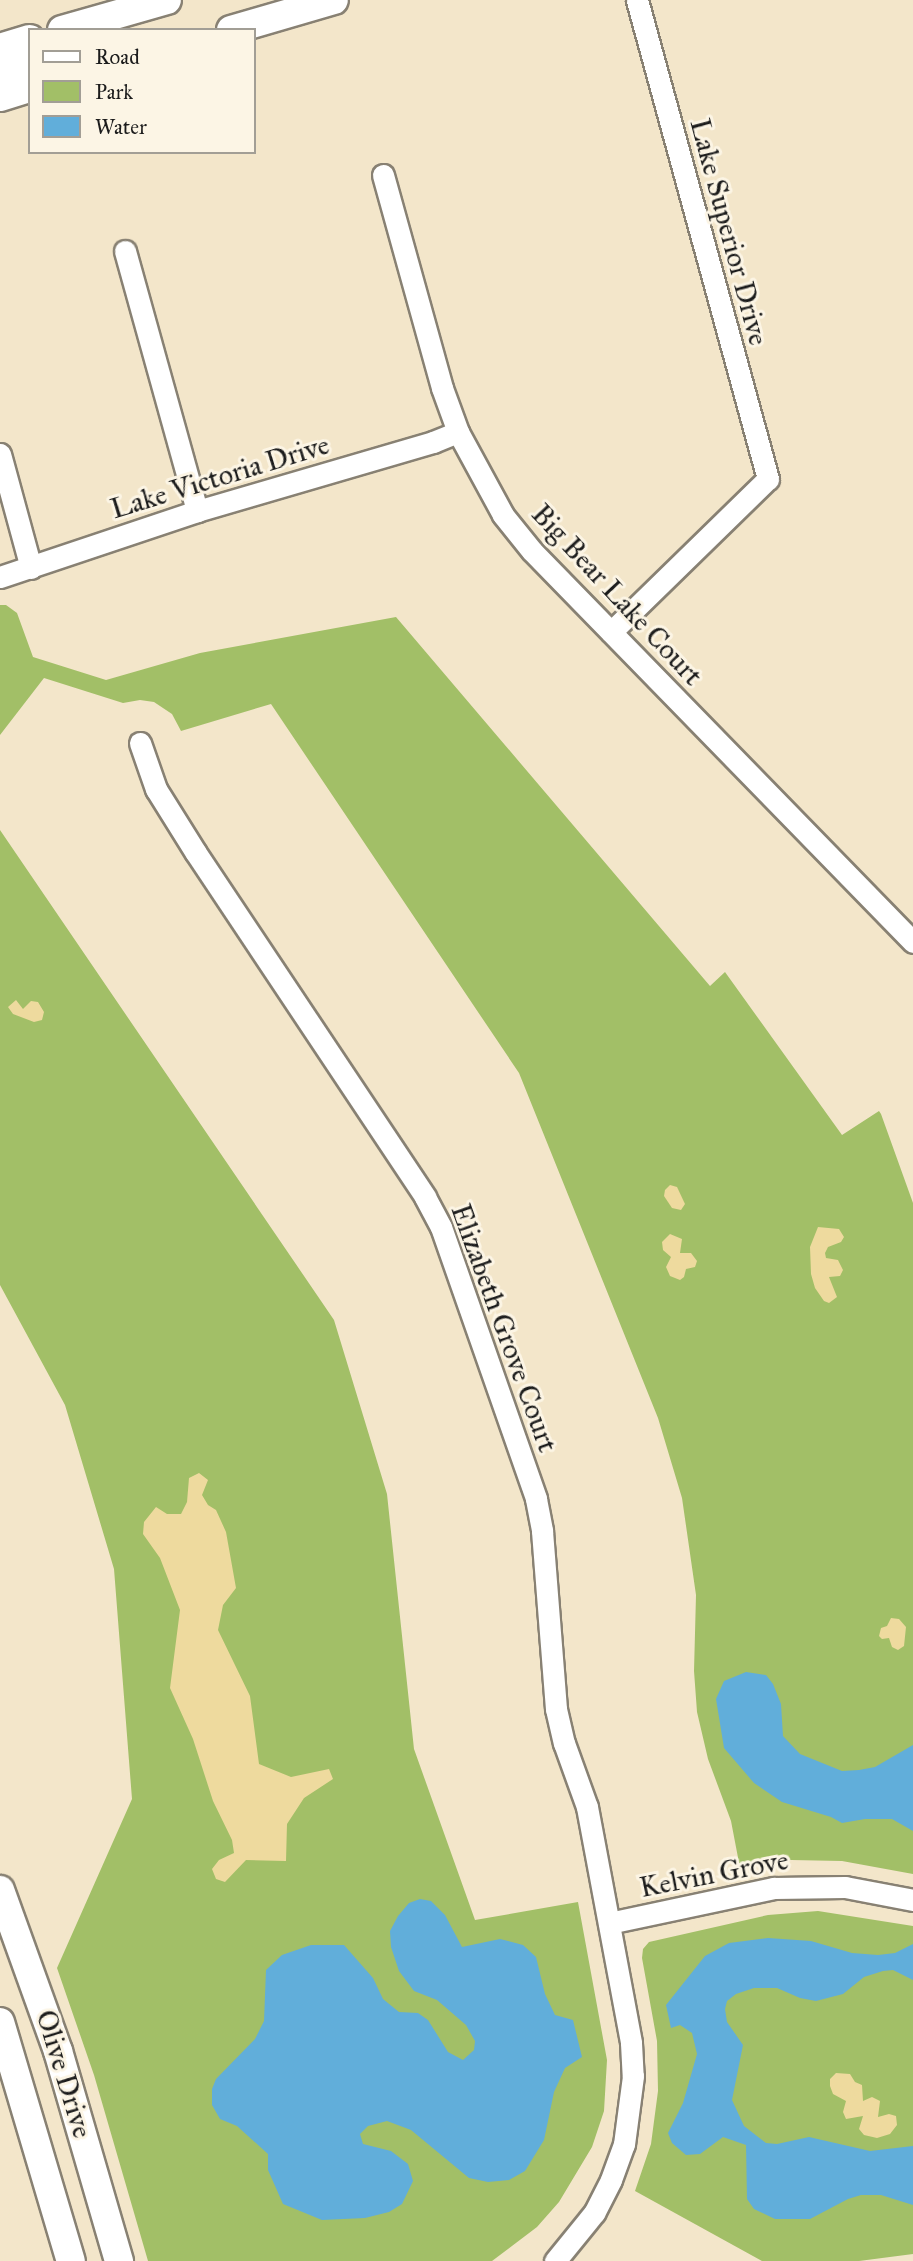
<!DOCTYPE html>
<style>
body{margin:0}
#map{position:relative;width:913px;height:2261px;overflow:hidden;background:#f3e6ca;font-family:"IM FELL Great Primer",serif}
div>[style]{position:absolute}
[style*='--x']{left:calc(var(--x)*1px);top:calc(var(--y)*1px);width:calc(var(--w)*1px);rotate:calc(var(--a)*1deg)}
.green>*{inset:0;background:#a2bf67}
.sand>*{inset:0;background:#eeda9e}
.water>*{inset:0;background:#61aeda}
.roads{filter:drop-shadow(2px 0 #888173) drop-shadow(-2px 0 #888173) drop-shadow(0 2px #888173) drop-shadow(0 -2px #888173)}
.minor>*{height:21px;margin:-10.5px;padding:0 10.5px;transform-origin:10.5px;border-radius:10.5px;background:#fff}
.major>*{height:28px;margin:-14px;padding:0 14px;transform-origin:14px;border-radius:14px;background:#fff}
span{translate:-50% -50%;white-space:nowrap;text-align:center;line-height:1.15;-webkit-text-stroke:6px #fcf5e5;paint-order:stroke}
.street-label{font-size:28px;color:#1c1c1c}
.legend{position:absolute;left:28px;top:28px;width:228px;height:126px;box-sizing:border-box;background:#fcf5e5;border:2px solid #a29e95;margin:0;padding:9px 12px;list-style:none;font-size:21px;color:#1c1c1c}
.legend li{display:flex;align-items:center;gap:14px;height:35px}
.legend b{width:35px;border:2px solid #a29e95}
</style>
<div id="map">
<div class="green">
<div style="clip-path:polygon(0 605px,6px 605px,17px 613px,33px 657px,106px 680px,200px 653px,396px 617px,710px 986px,725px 972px,842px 1135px,879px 1111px,881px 1114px,913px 1203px,913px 1874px,842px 1861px,791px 1860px,740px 1868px,731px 1821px,708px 1759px,697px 1712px,694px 1671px,696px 1595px,682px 1498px,658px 1418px,519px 1073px,271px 704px,181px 731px,172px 714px,154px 702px,140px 700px,123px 703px,44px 678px,0 735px)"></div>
<div style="clip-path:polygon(0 830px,334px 1320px,387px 1494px,414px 1749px,475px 1920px,578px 1902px,607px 2060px,604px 2111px,592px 2147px,559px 2202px,537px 2227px,492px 2261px,148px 2261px,94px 2075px,57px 1968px,132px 1799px,114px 1569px,65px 1405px,0 1285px)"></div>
<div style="clip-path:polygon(818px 1911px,913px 1926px,913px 2254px,859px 2261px,762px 2261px,635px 2191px,651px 2144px,658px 2091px,657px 2041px,642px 1958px,643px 1949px,649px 1942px,768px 1915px)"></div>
</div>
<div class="sand">
<div style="clip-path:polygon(16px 1000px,23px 1009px,31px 1001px,38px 1002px,44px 1012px,42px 1020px,34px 1022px,13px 1014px,8px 1007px)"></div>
<div style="clip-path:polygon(670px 1185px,677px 1187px,685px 1204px,681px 1210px,672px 1208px,664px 1196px,665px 1190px)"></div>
<div style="clip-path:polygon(818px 1227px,839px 1229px,844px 1237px,841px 1242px,828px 1247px,825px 1253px,826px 1258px,838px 1260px,843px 1270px,840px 1276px,829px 1277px,837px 1297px,829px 1303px,824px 1301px,815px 1288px,811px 1274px,810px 1247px)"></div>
<div style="clip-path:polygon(670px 1234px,682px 1239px,680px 1253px,691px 1253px,697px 1261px,695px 1267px,686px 1269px,684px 1277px,680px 1280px,670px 1276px,666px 1267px,671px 1257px,663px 1250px,662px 1242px)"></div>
<div style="clip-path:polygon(199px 1473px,208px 1480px,202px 1495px,208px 1505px,216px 1510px,226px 1532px,236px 1588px,223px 1605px,218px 1630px,250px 1696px,259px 1764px,291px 1777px,329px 1769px,333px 1779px,304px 1798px,287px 1824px,286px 1861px,246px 1860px,225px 1882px,216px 1879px,212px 1869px,219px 1860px,234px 1853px,232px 1840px,213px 1801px,193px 1739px,170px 1688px,180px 1610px,160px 1558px,143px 1534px,144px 1522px,156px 1507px,167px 1514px,181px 1514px,187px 1502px,189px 1478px)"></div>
<div style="clip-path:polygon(891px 1618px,899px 1619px,906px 1627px,904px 1646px,898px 1650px,892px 1647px,889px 1638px,882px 1639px,879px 1636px,881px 1628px,887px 1626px)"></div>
<div style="clip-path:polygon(836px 2073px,850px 2074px,855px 2082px,862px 2085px,863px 2101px,872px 2097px,880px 2101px,878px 2117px,889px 2114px,896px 2116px,897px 2125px,890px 2134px,877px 2138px,864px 2135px,859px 2129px,863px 2116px,846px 2119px,843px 2112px,846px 2101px,833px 2094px,830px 2086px,830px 2079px)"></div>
</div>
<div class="water">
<div style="clip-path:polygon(746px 1672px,766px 1675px,773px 1684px,781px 1704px,783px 1736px,800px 1754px,842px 1771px,859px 1770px,875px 1767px,913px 1745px,913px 1831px,892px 1819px,865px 1819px,842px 1823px,831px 1817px,782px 1802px,754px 1783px,724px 1748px,716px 1699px,724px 1681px)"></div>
<div style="clip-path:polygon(420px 1899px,431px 1901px,445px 1915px,462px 1947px,500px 1939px,523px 1945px,536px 1957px,545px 1994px,555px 2015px,573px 2020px,582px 2057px,565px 2068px,554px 2092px,544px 2140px,525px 2171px,509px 2180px,488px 2182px,469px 2178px,411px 2130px,387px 2121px,368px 2126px,360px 2134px,363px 2144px,391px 2151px,408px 2164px,413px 2181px,402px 2204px,389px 2212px,365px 2218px,322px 2220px,283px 2204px,268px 2170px,268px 2154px,237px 2126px,220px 2119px,212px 2105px,212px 2089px,216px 2079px,255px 2039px,264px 2021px,266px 1970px,282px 1955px,311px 1945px,344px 1945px,373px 1978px,383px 1999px,399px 2012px,418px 2013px,428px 2020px,448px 2052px,463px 2060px,474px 2050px,475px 2041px,466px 2025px,437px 2000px,414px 1991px,399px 1971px,391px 1947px,390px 1931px,398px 1916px,409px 1903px)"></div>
<div style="clip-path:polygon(768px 1938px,811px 1941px,852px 1953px,878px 1955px,895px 1953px,913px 1944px,913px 1980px,893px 1970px,883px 1971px,864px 1977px,843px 1994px,816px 2001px,800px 1998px,777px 1988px,754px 1988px,736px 1994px,727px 2001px,725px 2009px,727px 2022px,743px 2045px,732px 2100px,744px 2126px,766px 2143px,777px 2144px,809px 2137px,870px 2151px,913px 2146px,913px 2205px,881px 2195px,861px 2195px,848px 2199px,810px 2219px,775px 2219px,754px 2209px,747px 2199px,746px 2145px,723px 2137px,700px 2154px,686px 2155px,672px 2143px,668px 2133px,683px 2103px,697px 2054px,692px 2033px,680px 2025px,671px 2028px,666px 2005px,705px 1956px,729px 1943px)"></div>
</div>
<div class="roads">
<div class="minor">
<div style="--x:383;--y:175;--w:221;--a:74.5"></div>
<div style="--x:442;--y:388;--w:47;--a:70"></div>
<div style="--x:458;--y:432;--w:94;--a:61.5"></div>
<div style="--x:503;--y:515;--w:46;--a:51.1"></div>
<div style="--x:532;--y:551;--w:546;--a:45.74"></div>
<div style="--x:125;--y:251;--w:270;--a:74.5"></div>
<div style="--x:0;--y:454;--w:118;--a:74.8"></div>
<div style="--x:0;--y:577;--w:208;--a:-18.5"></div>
<div style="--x:197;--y:511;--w:246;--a:-16.3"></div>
<div style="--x:433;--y:442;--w:27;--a:-22"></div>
<div style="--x:611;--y:632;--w:219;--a:-44.3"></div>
<div style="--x:768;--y:479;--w:497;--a:-105.3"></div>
<div style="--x:140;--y:743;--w:49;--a:70.8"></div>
<div style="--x:156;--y:789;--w:75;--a:58"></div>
<div style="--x:196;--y:853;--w:413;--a:56.3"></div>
<div style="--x:425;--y:1197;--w:34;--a:62"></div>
<div style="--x:441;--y:1227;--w:288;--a:70.7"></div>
<div style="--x:536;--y:1499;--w:33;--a:79"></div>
<div style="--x:542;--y:1531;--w:179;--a:85.5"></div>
<div style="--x:556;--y:1709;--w:35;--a:77"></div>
<div style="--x:564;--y:1743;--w:68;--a:70.2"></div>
<div style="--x:587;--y:1807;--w:240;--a:79.4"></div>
<div style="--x:631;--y:2043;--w:33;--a:87"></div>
<div style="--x:633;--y:2076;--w:69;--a:97.5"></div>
<div style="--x:624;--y:2144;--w:38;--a:110"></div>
<div style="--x:611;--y:2180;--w:37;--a:117"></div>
<div style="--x:594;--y:2213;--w:62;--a:129.1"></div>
<div style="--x:609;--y:1923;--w:169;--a:-12"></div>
<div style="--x:774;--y:1888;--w:71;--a:-0.8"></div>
<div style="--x:845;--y:1887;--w:69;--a:10.8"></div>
</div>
<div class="major">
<div style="--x:62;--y:30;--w:109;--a:-15.9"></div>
<div style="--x:231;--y:30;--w:107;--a:-16.2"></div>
<div style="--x:0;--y:48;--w:31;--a:-17"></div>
<div style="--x:0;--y:71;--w:31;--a:-17"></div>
<div style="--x:0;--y:97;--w:31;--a:-17"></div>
<div style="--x:0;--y:1890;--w:171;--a:70.2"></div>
<div style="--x:58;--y:2051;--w:219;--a:73.8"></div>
<div style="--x:0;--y:2022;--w:249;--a:73.5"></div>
</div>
</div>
<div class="street-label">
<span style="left:729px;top:232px;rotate:75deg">Lake Superior Drive</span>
<span style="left:220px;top:477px;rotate:-17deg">Lake Victoria Drive</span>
<span style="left:617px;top:595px;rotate:47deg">Big Bear Lake Court</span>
<span style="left:504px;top:1328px;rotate:70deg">Elizabeth Grove Court</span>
<span style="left:714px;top:1874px;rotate:-11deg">Kelvin Grove</span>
<span style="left:64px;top:2074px;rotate:73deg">Olive Drive</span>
</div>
<ul class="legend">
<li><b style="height:9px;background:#fff"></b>Road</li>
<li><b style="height:19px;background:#a2bf67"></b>Park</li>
<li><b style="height:19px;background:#61aeda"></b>Water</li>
</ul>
</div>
